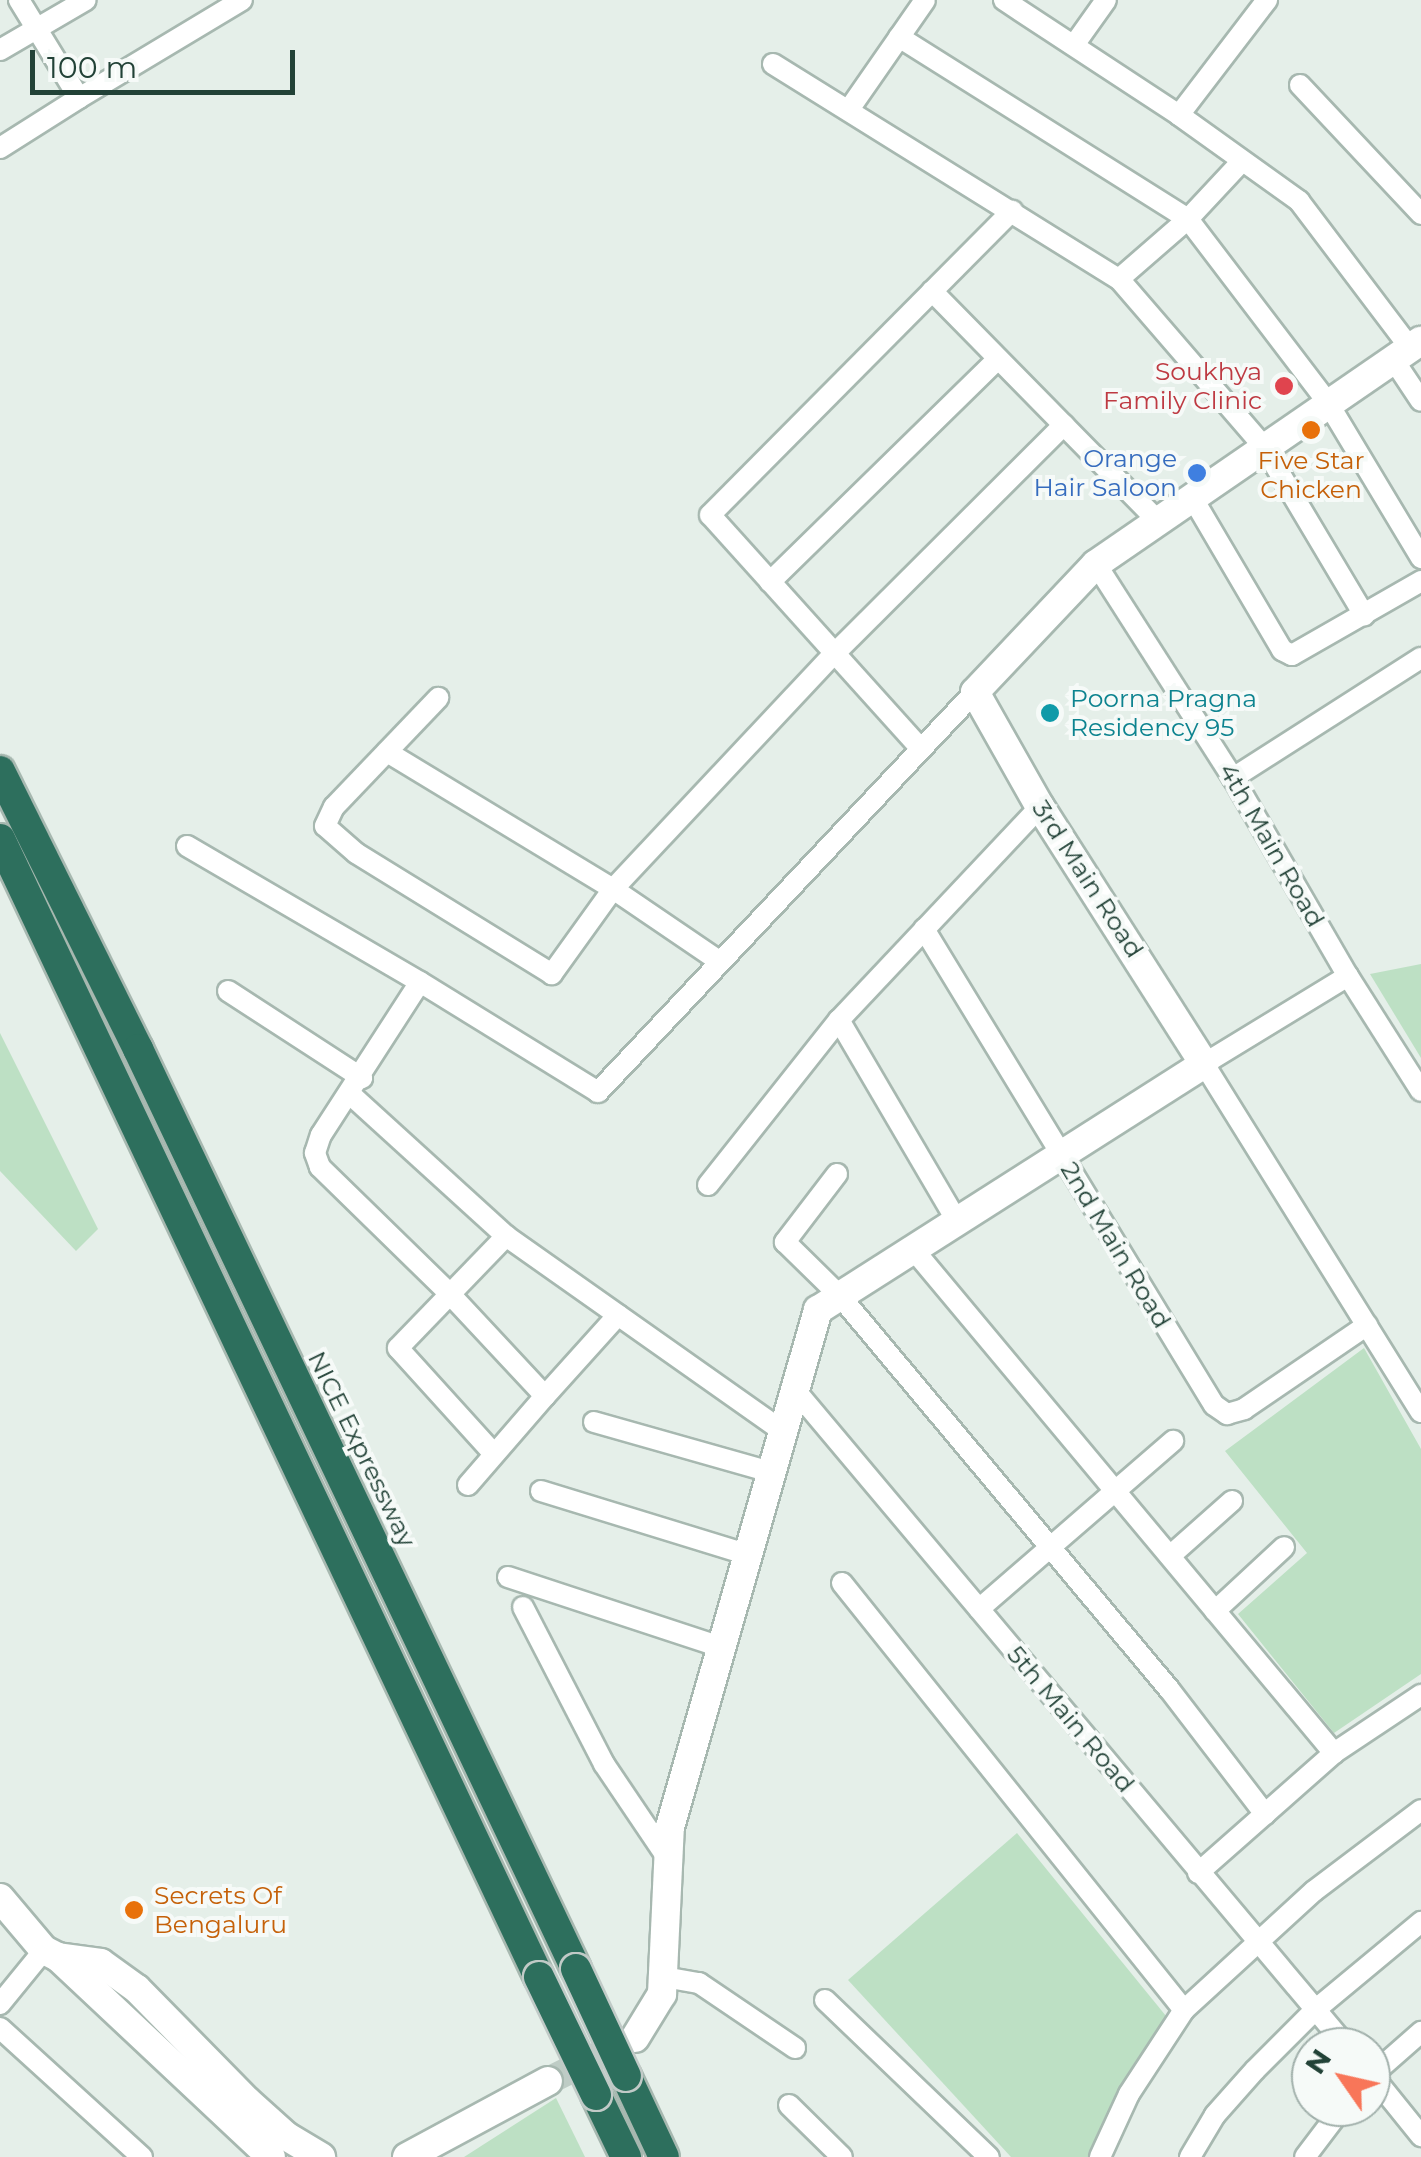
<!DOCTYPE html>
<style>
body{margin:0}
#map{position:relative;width:1421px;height:2157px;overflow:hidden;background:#e5efe9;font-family:Montserrat,sans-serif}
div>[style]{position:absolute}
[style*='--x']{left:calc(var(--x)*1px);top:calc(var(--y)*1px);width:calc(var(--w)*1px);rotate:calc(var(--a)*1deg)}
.green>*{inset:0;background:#bde0c4}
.secondary-tunnel>*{height:28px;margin-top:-14px;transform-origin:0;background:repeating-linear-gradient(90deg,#beccc5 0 28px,transparent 0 42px)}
.roads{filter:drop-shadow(2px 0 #a7b8b0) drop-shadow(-2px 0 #a7b8b0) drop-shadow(0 2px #a7b8b0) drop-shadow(0 -2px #a7b8b0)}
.street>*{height:20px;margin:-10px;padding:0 10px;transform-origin:10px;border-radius:10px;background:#fff}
.secondary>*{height:28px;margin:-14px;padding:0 14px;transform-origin:14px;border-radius:14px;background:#fff}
.highway>*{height:30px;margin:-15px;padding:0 15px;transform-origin:15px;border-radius:15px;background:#2d6f5d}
.bridges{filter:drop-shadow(2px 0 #c1cac7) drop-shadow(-2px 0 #c1cac7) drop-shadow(0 2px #c1cac7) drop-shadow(0 -2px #c1cac7)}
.highway-bridge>*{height:30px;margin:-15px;padding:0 15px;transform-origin:15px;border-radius:15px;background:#2d6f5d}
.dots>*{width:28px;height:28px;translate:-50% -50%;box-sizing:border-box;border:5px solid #f6faf8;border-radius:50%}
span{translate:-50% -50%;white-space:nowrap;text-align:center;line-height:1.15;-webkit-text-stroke:8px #f6faf8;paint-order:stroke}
.health-label{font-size:25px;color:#be3a42}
.right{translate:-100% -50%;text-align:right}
.shop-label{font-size:25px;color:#366cbe}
.food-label{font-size:25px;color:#c56008}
.left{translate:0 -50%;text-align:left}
.culture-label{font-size:25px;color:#0d838f}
.street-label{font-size:25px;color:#224237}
.north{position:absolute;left:1291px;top:2027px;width:100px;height:100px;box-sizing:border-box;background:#f6faf8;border:2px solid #a1b0ab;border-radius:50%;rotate:304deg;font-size:28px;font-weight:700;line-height:40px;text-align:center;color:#224237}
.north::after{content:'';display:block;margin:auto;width:35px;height:45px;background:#f87659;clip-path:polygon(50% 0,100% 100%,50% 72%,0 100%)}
.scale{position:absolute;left:30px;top:50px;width:265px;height:45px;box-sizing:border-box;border:5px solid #224237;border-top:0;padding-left:12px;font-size:30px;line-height:35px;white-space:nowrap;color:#224237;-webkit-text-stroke:8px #f6faf8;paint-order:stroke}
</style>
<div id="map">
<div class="green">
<div style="clip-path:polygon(1421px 964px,1421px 1058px,1370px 974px)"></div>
<div style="clip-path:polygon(0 1033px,98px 1229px,76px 1251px,0 1171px)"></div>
<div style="clip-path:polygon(1364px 1348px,1421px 1449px,1421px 1674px,1334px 1733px,1238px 1614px,1307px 1553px,1225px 1451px)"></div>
<div style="clip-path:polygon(1017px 1833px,1166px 2016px,1091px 2157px,1011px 2157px,848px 1980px)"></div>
<div style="clip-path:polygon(556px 2098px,585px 2157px,464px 2157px)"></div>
</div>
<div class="secondary-tunnel">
<div style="--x:548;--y:2081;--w:94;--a:-26.6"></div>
</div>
<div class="roads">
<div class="street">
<div style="--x:19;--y:0;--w:115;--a:58.5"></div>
<div style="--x:79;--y:98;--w:190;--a:-31"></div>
<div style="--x:1004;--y:0;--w:209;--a:33.3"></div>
<div style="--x:1179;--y:115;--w:145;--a:-52.6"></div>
<div style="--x:899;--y:37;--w:342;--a:32.2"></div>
<div style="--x:1188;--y:219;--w:231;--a:52.7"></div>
<div style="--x:1328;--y:403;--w:181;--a:59"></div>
<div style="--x:1074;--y:45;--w:55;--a:-54.6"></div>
<div style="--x:0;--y:50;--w:99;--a:-30.2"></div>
<div style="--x:773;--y:64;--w:407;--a:31.9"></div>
<div style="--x:1119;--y:279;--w:222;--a:49.2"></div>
<div style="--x:1264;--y:447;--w:196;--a:59.2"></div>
<div style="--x:1300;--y:85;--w:177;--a:46.8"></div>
<div style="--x:850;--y:108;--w:131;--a:-55.2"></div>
<div style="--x:1179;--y:115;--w:148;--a:35.6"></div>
<div style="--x:1299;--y:201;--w:184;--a:52.9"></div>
<div style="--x:0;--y:148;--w:93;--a:-32.3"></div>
<div style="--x:1119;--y:279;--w:91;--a:-41"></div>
<div style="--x:1188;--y:219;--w:79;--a:-47"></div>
<div style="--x:932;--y:291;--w:322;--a:45.5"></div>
<div style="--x:1393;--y:359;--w:50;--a:56.3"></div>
<div style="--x:1192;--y:497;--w:178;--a:59.5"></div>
<div style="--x:1282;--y:650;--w:11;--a:27"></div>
<div style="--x:1292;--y:655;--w:149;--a:-29.8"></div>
<div style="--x:1096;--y:564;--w:254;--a:57.4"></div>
<div style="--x:1233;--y:778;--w:229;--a:59.9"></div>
<div style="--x:1348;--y:976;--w:136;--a:57.6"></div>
<div style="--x:770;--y:582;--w:319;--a:-44.4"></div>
<div style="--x:921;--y:749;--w:315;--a:-132"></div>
<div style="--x:710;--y:515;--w:429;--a:-45.2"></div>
<div style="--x:387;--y:752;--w:264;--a:31.2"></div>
<div style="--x:613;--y:889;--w:105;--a:125.7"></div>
<div style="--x:552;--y:974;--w:230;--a:-148.3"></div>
<div style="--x:356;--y:853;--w:41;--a:-138.9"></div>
<div style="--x:325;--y:826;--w:21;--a:-65"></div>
<div style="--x:334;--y:807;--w:151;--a:-46.3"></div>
<div style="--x:1233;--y:778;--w:223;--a:-32.6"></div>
<div style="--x:187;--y:846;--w:270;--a:30.3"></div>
<div style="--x:924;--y:929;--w:557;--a:58.65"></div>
<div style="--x:1214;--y:1405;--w:16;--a:35"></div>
<div style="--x:1227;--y:1414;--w:18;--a:-16"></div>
<div style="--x:1244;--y:1409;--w:149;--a:-34.3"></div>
<div style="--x:719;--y:961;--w:128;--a:-145.8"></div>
<div style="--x:613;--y:889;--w:324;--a:-46.8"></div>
<div style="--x:835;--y:653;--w:323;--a:-44.9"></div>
<div style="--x:1348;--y:976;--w:169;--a:148.6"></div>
<div style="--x:1204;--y:1064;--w:410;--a:58.1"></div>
<div style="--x:228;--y:991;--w:160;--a:33"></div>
<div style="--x:839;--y:1020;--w:233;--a:59.6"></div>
<div style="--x:350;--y:1094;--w:211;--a:42.3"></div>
<div style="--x:506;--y:1236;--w:337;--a:35.2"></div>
<div style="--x:837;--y:1174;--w:86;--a:127.4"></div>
<div style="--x:785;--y:1242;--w:77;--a:44.5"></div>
<div style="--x:840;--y:1296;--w:513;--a:50.07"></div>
<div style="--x:1169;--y:1689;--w:158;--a:52.5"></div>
<div style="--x:708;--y:1185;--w:211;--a:-51.6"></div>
<div style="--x:839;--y:1020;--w:293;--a:-46.7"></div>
<div style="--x:913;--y:1249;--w:657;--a:50.13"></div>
<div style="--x:618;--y:1315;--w:109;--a:132"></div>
<div style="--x:545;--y:1396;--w:139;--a:-133"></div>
<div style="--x:450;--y:1294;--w:182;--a:-135.7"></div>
<div style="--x:320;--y:1167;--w:15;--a:-110"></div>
<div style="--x:315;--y:1153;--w:19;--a:-72"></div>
<div style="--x:321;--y:1135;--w:182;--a:-57.1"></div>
<div style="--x:420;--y:982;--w:209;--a:31.7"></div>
<div style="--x:598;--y:1092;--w:550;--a:-46.7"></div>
<div style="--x:795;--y:1390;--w:858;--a:49.96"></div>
<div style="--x:594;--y:1422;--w:184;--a:15.8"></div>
<div style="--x:494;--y:1454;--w:143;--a:-132.2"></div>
<div style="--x:398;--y:1348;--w:156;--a:-46"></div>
<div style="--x:468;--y:1485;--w:118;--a:-49.1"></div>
<div style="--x:541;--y:1491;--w:214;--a:17.1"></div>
<div style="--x:1170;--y:1556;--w:83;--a:-41.6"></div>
<div style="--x:508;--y:1577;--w:224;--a:18.2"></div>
<div style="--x:842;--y:1583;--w:547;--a:51.31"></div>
<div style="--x:523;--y:1607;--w:177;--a:62.7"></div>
<div style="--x:604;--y:1764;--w:115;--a:56"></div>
<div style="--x:979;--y:1609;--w:257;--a:-40.9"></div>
<div style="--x:1215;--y:1611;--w:94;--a:-42.8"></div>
<div style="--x:1198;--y:1873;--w:181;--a:-41.4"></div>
<div style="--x:1334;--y:1753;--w:105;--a:-33.7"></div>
<div style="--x:664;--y:1977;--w:36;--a:10"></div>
<div style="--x:699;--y:1983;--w:116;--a:34.1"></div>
<div style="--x:825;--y:2000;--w:227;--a:43.8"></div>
<div style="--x:0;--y:2004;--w:70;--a:-50.8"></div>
<div style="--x:0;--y:2028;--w:192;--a:42.3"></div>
<div style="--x:1371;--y:2074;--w:80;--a:51.1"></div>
<div style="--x:1371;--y:2076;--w:67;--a:-41.3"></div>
<div style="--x:789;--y:2105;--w:74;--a:44.5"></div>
<div style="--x:1100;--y:2157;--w:69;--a:-65.3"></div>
<div style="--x:1129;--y:2094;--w:100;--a:-56.8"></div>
<div style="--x:1184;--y:2010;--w:176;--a:-42.5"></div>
<div style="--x:1314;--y:1891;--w:134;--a:-37.1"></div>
<div style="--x:1190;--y:2157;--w:49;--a:-59.2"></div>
<div style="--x:1215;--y:2115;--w:60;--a:-48.4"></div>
<div style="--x:1255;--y:2070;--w:85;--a:-45"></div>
<div style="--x:1315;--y:2010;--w:138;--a:-39.7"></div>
<div style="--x:1305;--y:2157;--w:63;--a:-52.8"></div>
</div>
<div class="secondary">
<div style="--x:0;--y:1898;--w:68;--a:49.8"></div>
<div style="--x:44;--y:1950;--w:16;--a:27"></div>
<div style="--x:58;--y:1957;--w:292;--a:43.2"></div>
<div style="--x:58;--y:1957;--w:43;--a:7.9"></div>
<div style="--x:101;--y:1963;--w:44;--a:35.8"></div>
<div style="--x:137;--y:1989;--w:157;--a:45.5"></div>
<div style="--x:247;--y:2101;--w:52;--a:41.9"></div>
<div style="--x:286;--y:2136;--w:41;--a:31"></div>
<div style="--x:635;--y:2038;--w:52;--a:-58.5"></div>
<div style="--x:662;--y:1994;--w:167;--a:-87.3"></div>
<div style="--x:670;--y:1827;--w:538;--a:-74.03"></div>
<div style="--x:818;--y:1310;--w:458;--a:-32.5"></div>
<div style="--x:1204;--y:1064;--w:305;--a:-122.5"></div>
<div style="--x:1040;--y:807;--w:132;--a:-119.5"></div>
<div style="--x:975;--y:692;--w:176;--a:-46.6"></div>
<div style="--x:1096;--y:564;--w:394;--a:-34.5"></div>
<div style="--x:407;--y:2157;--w:160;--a:-28.3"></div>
</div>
<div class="highway">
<div style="--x:0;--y:771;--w:310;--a:63.6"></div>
<div style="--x:138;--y:1049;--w:1019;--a:64.54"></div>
<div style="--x:0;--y:839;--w:1259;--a:64.66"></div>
<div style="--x:626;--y:2076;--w:89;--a:64.9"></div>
<div style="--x:596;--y:2095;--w:69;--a:64.2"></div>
</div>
</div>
<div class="bridges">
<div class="highway-bridge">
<div style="--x:576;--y:1969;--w:118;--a:65"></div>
<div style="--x:539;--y:1977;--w:131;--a:64.2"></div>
</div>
</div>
<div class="dots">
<div style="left:1284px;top:386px;background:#e0444e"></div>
<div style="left:1311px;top:430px;background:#e8710a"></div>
<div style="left:1197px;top:473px;background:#3f7fe0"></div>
<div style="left:1050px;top:713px;background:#0f9aa8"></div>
<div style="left:134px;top:1910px;background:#e8710a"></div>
</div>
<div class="health-label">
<span class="right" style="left:1262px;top:386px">Soukhya<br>Family Clinic</span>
</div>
<div class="shop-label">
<span class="right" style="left:1177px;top:473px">Orange<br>Hair Saloon</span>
</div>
<div class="food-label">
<span style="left:1311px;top:475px">Five Star<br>Chicken</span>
<span class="left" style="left:154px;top:1910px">Secrets Of<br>Bengaluru</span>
</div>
<div class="culture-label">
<span class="left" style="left:1070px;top:713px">Poorna Pragna<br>Residency 95</span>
</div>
<div class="street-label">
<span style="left:1272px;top:845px;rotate:60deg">4th Main Road</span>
<span style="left:1088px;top:879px;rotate:57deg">3rd Main Road</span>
<span style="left:1116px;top:1245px;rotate:59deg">2nd Main Road</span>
<span style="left:362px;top:1449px;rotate:64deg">NICE Expressway</span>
<span style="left:1071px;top:1719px;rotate:50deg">5th Main Road</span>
</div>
<div class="north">N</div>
<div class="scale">100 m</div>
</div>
